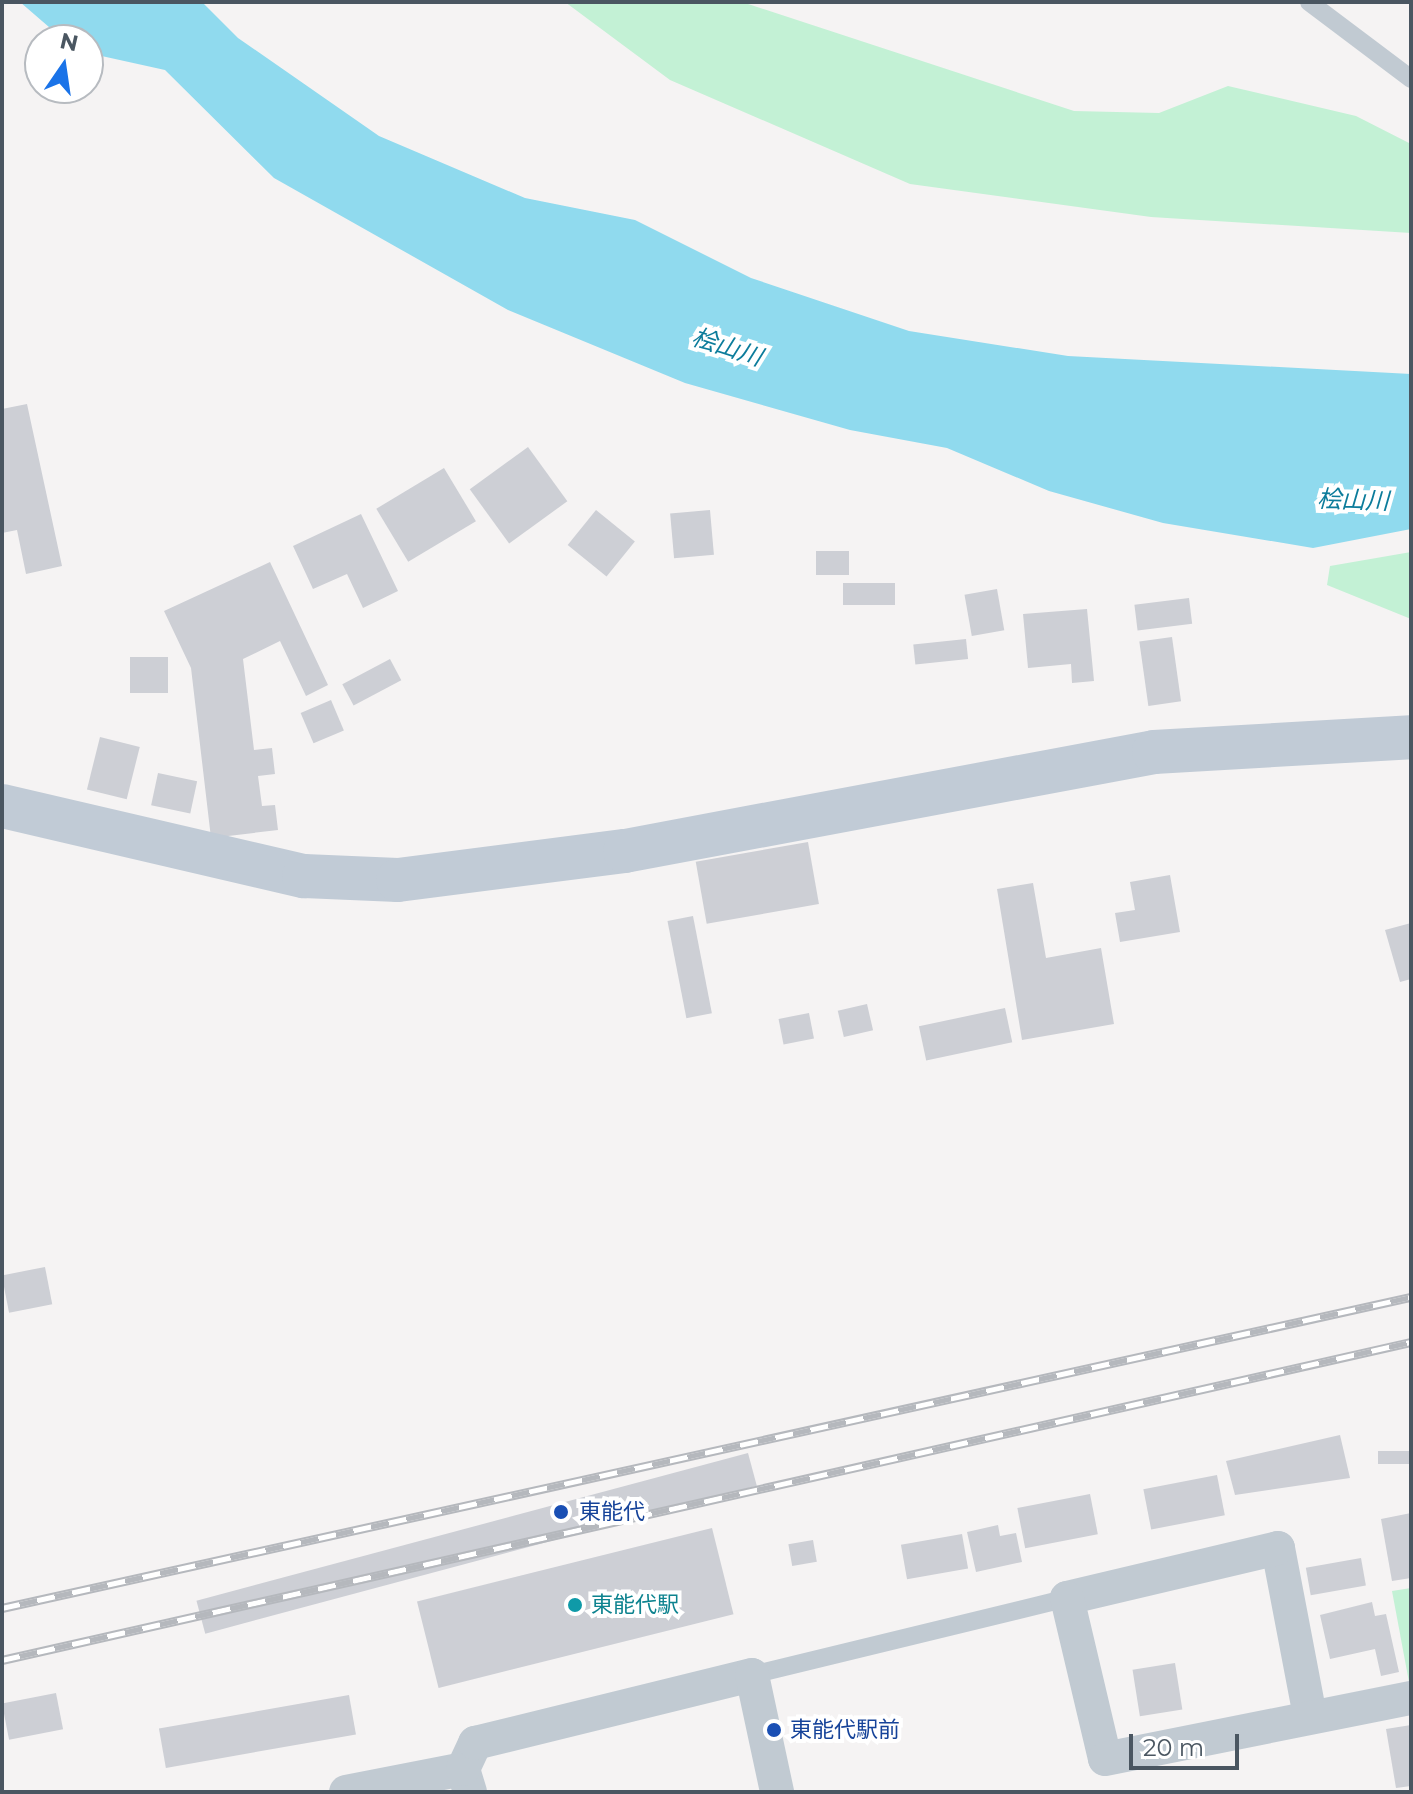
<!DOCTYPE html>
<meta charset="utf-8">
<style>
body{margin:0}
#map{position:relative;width:1413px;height:1794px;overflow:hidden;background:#f5f3f3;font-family:Montserrat,"Noto Sans JP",sans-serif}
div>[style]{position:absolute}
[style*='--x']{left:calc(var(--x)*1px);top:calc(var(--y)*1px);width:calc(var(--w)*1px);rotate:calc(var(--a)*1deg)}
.green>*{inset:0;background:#c3f1d5}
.water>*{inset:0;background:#90daee}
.building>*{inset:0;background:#cdcfd5;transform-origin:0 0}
.lane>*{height:18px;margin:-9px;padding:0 9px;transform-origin:9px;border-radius:9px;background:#c1cad2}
.street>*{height:34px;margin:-17px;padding:0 17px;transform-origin:17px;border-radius:17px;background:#c1cad2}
.secondary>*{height:44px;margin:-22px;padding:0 22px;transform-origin:22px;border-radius:22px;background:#c1cbd6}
.rail>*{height:9px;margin-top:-4.5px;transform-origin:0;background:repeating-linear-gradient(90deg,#fff 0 18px,#b5b8bd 0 36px);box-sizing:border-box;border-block:2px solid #b5b8bd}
.dots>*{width:22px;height:22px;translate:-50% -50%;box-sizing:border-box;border:4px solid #fff;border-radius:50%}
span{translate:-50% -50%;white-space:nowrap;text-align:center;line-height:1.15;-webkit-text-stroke:8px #fff;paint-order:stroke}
.transit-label{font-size:22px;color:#164399}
.left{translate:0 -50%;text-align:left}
.culture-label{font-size:22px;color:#0d838f}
.water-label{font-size:24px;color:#0c7c9b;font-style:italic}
.frame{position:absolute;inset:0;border:4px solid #4a5661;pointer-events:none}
.north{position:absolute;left:24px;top:24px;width:80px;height:80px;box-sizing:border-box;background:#fff;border:2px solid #b7bbc0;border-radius:50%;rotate:13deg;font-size:22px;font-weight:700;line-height:32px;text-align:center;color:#4a5661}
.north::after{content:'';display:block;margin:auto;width:28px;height:36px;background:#1a73e8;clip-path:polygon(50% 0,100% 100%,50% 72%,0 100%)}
.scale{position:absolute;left:1129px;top:1734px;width:110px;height:36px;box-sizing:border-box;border:4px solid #4a5661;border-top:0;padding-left:10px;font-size:24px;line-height:28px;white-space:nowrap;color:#4a5661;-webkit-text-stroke:6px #fff;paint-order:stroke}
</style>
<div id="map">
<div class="green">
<div style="clip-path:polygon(565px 2px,742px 2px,1074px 111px,1159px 113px,1228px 86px,1356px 116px,1411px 144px,1411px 233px,1151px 217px,910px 184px,670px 80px)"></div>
<div style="clip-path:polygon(1411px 552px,1411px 619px,1327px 585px,1330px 566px)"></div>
<div style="clip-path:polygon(1411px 1588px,1411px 1682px,1409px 1682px,1392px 1591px)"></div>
</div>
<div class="water">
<div style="clip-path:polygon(20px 2px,202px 2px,238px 38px,379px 136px,525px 198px,635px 220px,751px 278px,909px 331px,1068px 356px,1411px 374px,1411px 529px,1313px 548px,1163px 523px,1049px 491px,947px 448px,850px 430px,685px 383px,508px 310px,274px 178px,165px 70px,88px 53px,88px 40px,64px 40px)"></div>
</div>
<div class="building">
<div style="clip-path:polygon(27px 404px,62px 566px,26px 574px,17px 530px,2px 533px,2px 409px)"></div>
<div style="left:528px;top:447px;width:67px;height:72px;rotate:54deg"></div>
<div style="left:444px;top:468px;width:62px;height:79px;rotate:59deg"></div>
<div style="left:596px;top:510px;width:50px;height:45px;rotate:39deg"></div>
<div style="left:710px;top:510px;width:45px;height:40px;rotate:85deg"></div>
<div style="clip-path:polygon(361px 514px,398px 591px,363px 608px,347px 574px,313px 589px,293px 546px)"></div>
<div style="left:816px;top:551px;width:33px;height:24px"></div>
<div style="clip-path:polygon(270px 562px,328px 685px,306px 696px,280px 641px,243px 659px,254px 750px,272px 748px,275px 774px,258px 776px,262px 806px,275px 805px,278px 830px,211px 838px,191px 668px,164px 611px)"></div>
<div style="left:843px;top:583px;width:52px;height:22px"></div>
<div style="left:997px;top:589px;width:42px;height:33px;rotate:80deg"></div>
<div style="left:1189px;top:598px;width:26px;height:55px;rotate:83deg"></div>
<div style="clip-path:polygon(1087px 609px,1094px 681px,1072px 683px,1071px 664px,1028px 668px,1023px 614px)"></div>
<div style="left:1172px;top:637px;width:65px;height:33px;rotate:82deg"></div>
<div style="left:966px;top:639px;width:20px;height:53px;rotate:84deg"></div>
<div style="left:168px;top:657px;width:36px;height:38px;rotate:90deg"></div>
<div style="left:390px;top:659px;width:24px;height:54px;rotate:62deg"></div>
<div style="left:331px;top:700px;width:33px;height:33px;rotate:67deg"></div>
<div style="left:100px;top:737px;width:41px;height:54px;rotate:14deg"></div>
<div style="left:158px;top:773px;width:40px;height:33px;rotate:12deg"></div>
<div style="left:808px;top:842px;width:63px;height:114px;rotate:80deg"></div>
<div style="clip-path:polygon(1170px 875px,1180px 932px,1120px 942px,1115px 913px,1135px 910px,1130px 882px)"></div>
<div style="clip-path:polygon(1033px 883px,1046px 958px,1101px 948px,1114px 1024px,1022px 1040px,997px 889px)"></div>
<div style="left:693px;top:916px;width:99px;height:26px;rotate:79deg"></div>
<div style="clip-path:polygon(1411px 923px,1411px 979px,1400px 982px,1385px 930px)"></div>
<div style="left:867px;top:1004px;width:27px;height:30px;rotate:77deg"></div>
<div style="left:1005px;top:1008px;width:35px;height:88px;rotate:78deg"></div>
<div style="left:809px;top:1013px;width:26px;height:31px;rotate:79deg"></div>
<div style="left:45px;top:1267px;width:38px;height:44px;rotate:79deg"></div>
<div style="clip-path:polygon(1340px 1435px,1350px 1478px,1235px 1495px,1226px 1461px)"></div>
<div style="left:1411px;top:1451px;width:13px;height:33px;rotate:90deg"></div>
<div style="left:748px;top:1453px;width:34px;height:571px;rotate:75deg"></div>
<div style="left:1217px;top:1475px;width:41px;height:75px;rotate:79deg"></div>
<div style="left:1090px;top:1494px;width:41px;height:74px;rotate:79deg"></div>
<div style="clip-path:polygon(1411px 1513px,1411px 1578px,1392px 1581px,1381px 1519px)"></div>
<div style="clip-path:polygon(998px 1525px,1000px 1536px,1016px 1533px,1022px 1562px,976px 1572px,967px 1532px)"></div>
<div style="left:712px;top:1528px;width:89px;height:304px;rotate:76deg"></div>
<div style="left:962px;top:1534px;width:35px;height:62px;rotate:80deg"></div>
<div style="left:813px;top:1540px;width:22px;height:25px;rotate:80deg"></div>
<div style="left:1361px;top:1558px;width:28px;height:56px;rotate:80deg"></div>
<div style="clip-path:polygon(1372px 1602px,1375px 1616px,1386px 1614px,1399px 1672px,1381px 1676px,1375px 1649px,1330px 1659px,1320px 1615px)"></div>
<div style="left:1175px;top:1663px;width:47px;height:43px;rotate:81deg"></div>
<div style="left:56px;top:1693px;width:37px;height:55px;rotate:79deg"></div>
<div style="left:349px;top:1695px;width:40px;height:193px;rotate:80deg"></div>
<div style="clip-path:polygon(1411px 1725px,1411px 1786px,1396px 1788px,1386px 1729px)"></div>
</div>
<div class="lane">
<div style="--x:1309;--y:2;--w:128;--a:37"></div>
<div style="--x:752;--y:1675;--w:324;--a:-13.7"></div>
</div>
<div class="street">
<div style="--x:1310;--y:1716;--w:171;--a:-100.8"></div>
<div style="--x:1278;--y:1548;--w:217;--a:166.7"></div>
<div style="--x:1067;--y:1598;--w:165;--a:76.7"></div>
<div style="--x:1105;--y:1759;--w:312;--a:-11.3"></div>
<div style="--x:346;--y:1792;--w:119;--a:-11.1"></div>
<div style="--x:470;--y:1792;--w:24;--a:-107"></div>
<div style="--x:463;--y:1769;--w:29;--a:-65"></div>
<div style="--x:475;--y:1743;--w:285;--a:-13.8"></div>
<div style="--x:752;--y:1675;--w:120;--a:77.9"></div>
</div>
<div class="secondary">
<div style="--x:2;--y:806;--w:310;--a:13.1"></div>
<div style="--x:304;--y:876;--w:94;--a:2.4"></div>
<div style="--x:398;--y:880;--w:229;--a:-7.3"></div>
<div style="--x:625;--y:851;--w:538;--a:-10.6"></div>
<div style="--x:1154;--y:752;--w:257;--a:-3.3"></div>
</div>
<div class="rail">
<div style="--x:2;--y:1608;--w:1443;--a:-12.45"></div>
<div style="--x:2;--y:1660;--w:1444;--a:-12.72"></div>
</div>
<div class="dots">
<div style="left:561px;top:1512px;background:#1a4fb4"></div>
<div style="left:575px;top:1605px;background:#0f9aa8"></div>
<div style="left:774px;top:1730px;background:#1a4fb4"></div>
</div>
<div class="transit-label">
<span class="left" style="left:579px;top:1512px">東能代</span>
<span class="left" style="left:790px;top:1730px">東能代駅前</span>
</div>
<div class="culture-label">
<span class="left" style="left:591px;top:1605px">東能代駅</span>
</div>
<div class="water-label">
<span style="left:727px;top:347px;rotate:18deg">桧山川</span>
<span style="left:1353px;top:500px;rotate:2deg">桧山川</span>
</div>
<div class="frame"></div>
<div class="north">N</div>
<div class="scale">20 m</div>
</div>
